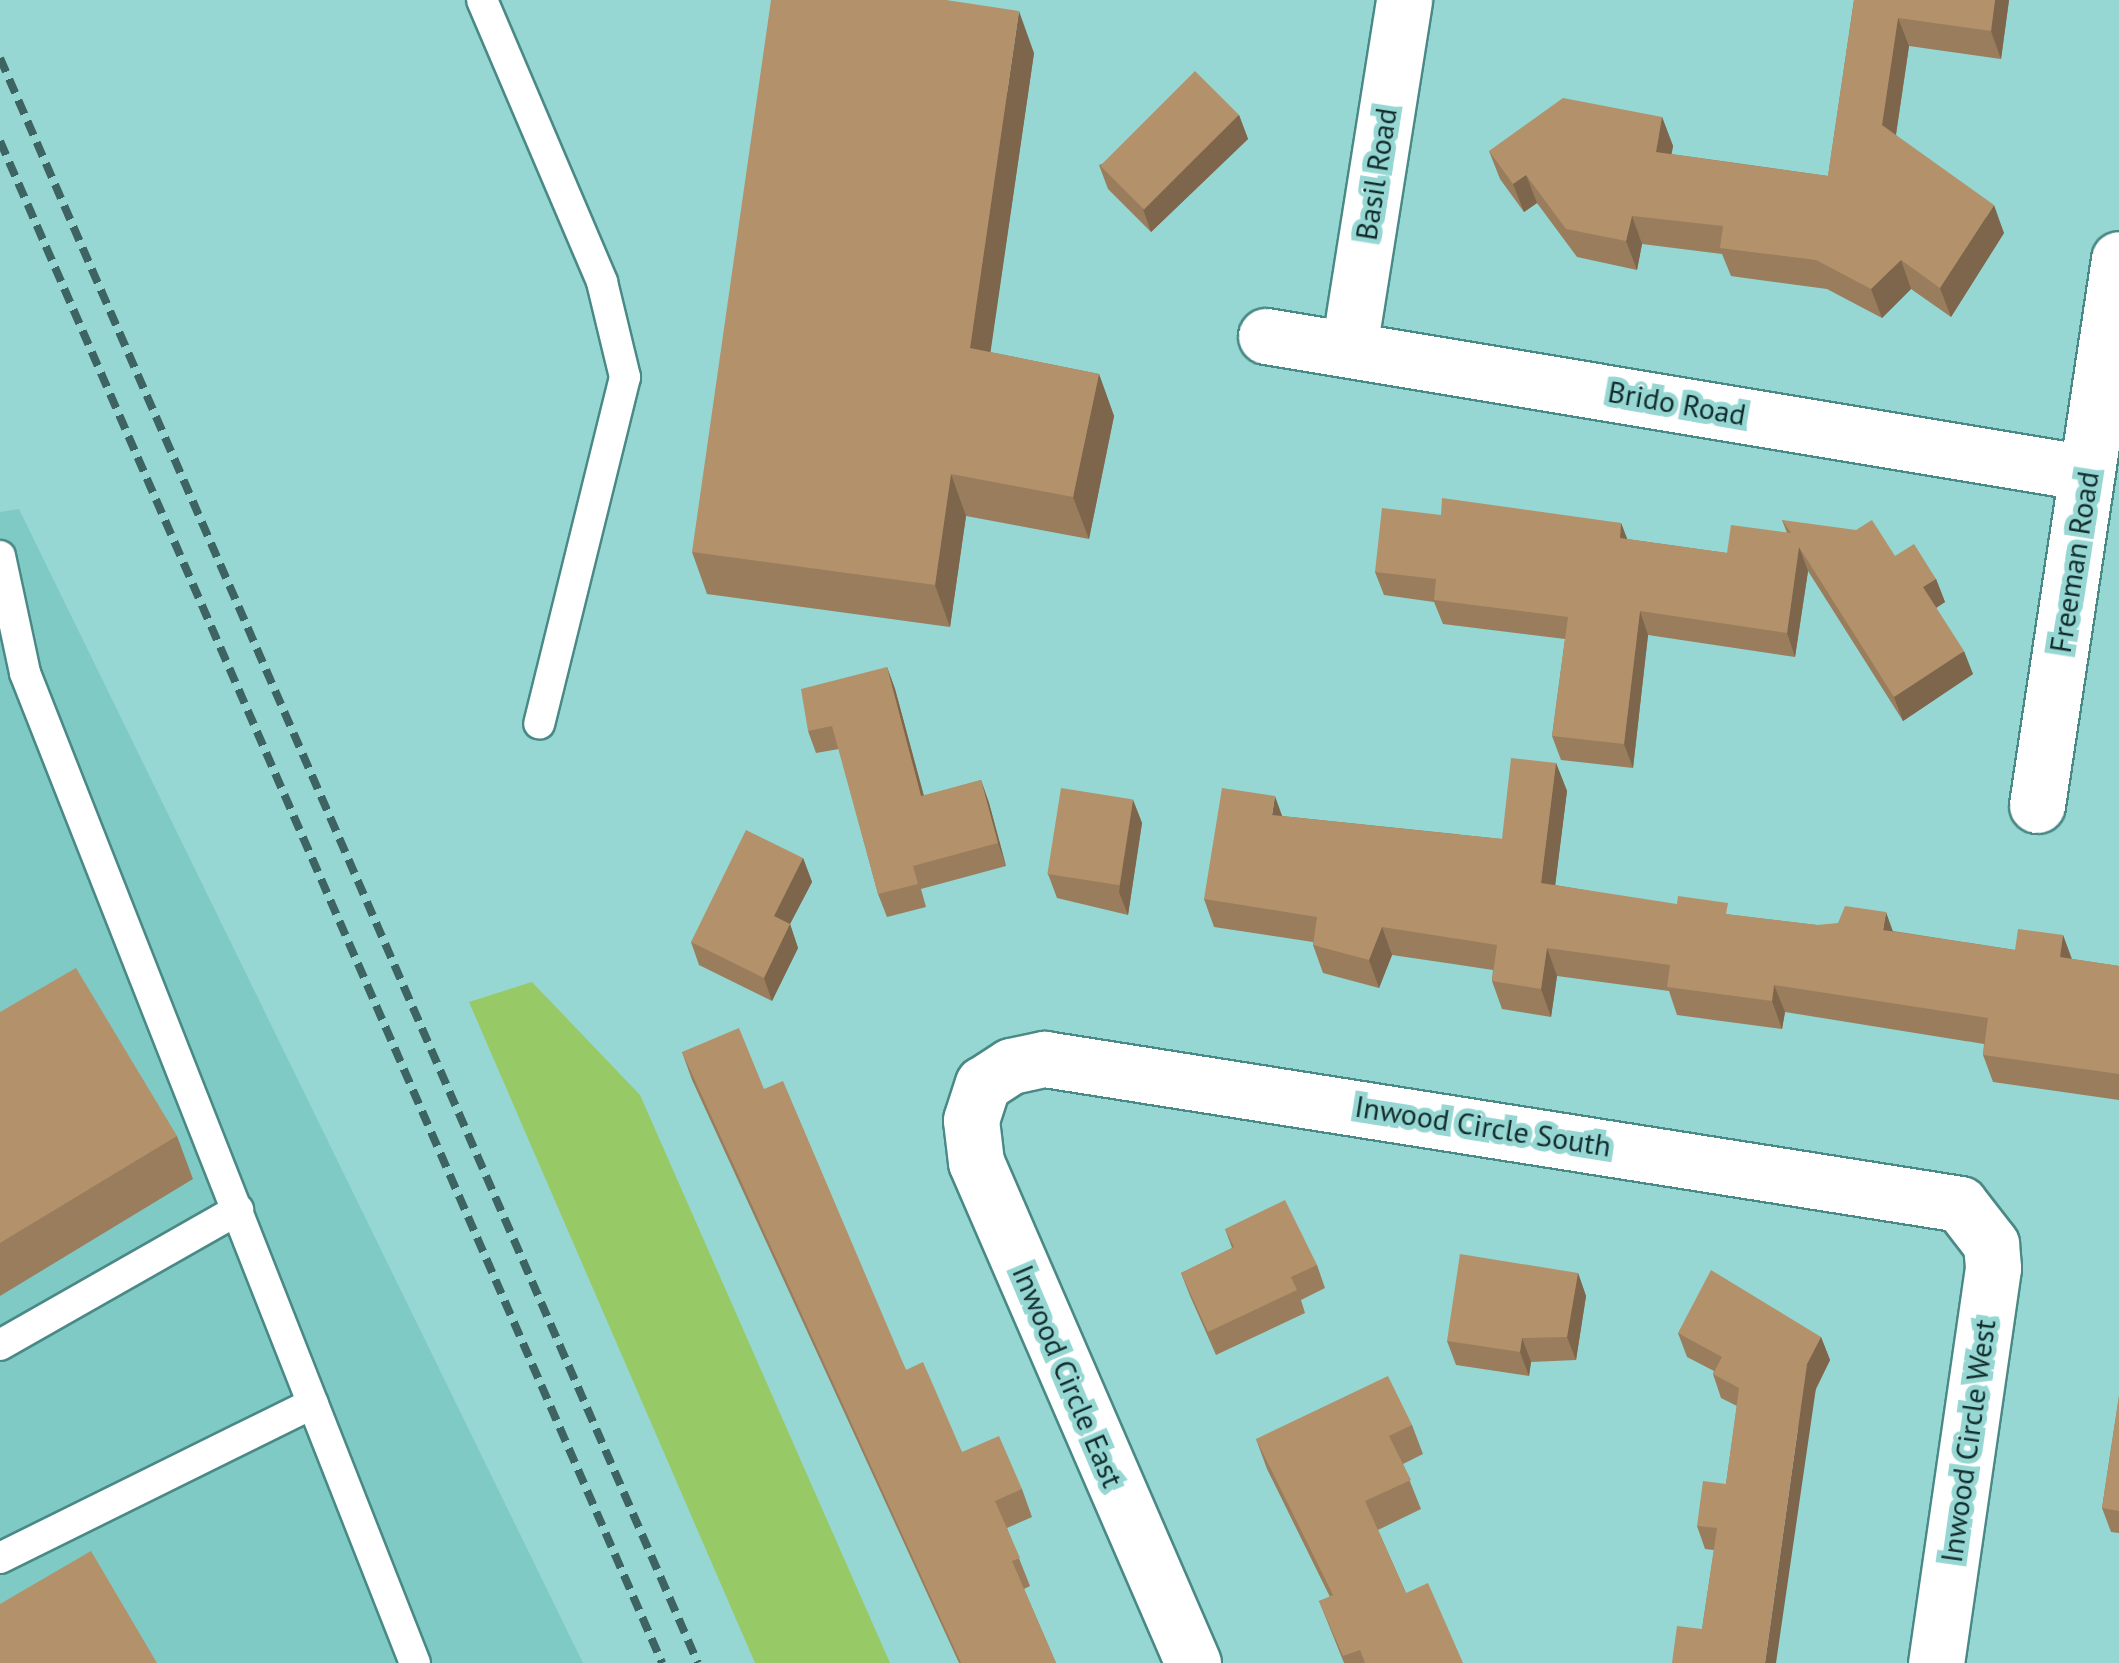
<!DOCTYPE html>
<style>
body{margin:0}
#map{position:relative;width:2119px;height:1663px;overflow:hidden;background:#96d7d3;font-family:"PT Sans",sans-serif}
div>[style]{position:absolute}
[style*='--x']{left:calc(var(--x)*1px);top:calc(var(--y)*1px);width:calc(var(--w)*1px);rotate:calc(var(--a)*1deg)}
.built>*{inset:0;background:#80cac6}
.green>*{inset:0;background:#97c966}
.roads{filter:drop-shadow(2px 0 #498986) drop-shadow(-2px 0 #498986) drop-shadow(0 2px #498986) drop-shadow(0 -2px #498986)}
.lane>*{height:30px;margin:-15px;padding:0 15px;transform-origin:15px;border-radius:15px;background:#fff}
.street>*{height:55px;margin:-27.5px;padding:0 27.5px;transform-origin:27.5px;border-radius:27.5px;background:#fff}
.rail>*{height:8px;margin-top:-4px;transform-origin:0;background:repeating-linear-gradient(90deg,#3d6462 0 15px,transparent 0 23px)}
.wall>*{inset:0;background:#997d5c}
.shaded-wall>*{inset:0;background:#7d664b}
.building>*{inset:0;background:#b2916b;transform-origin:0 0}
span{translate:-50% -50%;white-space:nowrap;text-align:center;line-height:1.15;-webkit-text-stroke:10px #96d7d3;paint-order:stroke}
.street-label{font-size:30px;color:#112c2b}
</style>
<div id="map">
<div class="built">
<div style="clip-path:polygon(19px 509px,583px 1663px,0 1663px,0 512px)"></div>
</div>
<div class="green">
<div style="clip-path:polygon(532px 982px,640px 1095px,890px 1663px,755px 1663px,469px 1002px)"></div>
</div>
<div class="roads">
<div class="lane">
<div style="--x:482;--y:0;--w:306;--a:66.9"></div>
<div style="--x:602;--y:282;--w:98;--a:76.4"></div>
<div style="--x:625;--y:377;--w:357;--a:103.9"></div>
<div style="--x:0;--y:556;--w:120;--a:77.9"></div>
<div style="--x:25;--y:673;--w:1064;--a:68.5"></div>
<div style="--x:0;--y:1345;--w:274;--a:-29.6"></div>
<div style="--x:0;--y:1558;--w:349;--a:-26.3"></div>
</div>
<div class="street">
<div style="--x:1266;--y:336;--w:832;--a:9.47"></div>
<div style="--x:1349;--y:348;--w:352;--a:-81"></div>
<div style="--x:2037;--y:805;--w:552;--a:-81.46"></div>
<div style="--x:1193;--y:1663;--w:546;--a:-113.42"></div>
<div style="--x:976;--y:1162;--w:42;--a:-96.8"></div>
<div style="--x:971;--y:1120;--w:38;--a:-72"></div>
<div style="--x:983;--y:1084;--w:33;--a:-33"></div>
<div style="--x:1011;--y:1066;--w:35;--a:-12"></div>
<div style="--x:1045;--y:1059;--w:926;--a:9"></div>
<div style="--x:1960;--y:1204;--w:51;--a:52.2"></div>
<div style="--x:1991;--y:1244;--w:24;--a:85"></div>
<div style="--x:1993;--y:1268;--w:399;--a:98.2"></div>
</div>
</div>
<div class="rail">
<div style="--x:0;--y:58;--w:1750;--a:66.5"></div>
<div style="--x:0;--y:141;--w:1660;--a:66.49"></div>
</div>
<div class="wall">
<div style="clip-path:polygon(1854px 0,2009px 0,2001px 59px,1909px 46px,1896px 135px,2004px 233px,1951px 317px,1911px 289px,1882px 318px,1827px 289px,1731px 276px,1722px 254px,1642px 244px,1637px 270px,1577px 257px,1537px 203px,1524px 212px,1500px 179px,1489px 151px,1662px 117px,1673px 146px,1671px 154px,1828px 176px)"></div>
<div style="clip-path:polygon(1034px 53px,990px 352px,1099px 374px,1114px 416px,1089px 539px,966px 516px,950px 627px,707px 594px,692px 552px)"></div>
<div style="clip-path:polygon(1239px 115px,1248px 139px,1151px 232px,1108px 189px,1099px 165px)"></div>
<div style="clip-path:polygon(1441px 515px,1621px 523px,1627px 539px,1727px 553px,1787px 533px,1782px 520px,1895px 556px,1936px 579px,1945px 602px,1936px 608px,1973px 674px,1903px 721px,1808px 571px,1795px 657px,1648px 635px,1633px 768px,1561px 760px,1552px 736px,1565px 639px,1443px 624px,1434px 602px,1384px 595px,1375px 572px)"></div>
<div style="clip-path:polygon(887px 667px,895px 689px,924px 796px,981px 780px,989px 803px,1006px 866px,921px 889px,926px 907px,887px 917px,878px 894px,839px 749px,816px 753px,808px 731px)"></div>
<div style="clip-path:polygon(1556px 763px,1567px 791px,1555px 885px,1732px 915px,1817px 925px,1893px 931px,2015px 950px,2063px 935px,2072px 959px,2119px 966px,2119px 1100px,1993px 1082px,1983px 1055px,1984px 1044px,1785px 1012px,1782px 1029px,1677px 1015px,1669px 991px,1557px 976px,1551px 1017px,1502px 1009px,1492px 981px,1493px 970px,1392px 955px,1379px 988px,1323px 973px,1313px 945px,1313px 942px,1214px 927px,1204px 899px,1282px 816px,1502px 839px)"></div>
<div style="clip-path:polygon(1133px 800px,1142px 823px,1128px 915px,1057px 898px,1048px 874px)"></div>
<div style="clip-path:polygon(803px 858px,812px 882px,790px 924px,798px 948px,772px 1001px,699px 965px,691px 942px)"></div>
<div style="clip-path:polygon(0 1012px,177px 1136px,193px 1179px,0 1296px)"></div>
<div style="clip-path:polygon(682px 1052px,764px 1089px,906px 1370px,962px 1452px,1022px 1489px,1032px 1517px,1007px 1528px,1030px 1586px,1024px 1589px,1056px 1663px,959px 1663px,692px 1080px)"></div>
<div style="clip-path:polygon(1225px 1229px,1317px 1265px,1325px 1288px,1301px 1300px,1305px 1313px,1216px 1355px,1190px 1296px,1181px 1273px,1232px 1248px)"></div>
<div style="clip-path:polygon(1578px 1273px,1586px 1296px,1576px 1360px,1531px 1362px,1529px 1376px,1456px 1365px,1447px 1341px)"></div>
<div style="clip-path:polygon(1678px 1333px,1821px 1337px,1830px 1360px,1702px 1629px,1714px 1550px,1705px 1549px,1697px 1526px,1726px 1484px,1737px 1406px,1721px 1398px,1713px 1374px,1714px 1371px,1687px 1357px)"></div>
<div style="clip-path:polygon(2119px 1396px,2119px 1533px,2111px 1532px,2102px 1508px)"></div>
<div style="clip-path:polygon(1412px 1425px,1423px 1454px,1403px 1464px,1421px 1509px,1378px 1530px,1406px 1593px,1463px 1663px,1344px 1663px,1319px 1601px,1330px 1597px,1267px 1469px,1256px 1439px)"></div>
</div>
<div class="shaded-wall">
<div style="clip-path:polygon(1995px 0,2009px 0,2001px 59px,1991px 31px)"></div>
<div style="clip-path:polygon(1019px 11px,1034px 53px,985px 390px,970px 348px)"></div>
<div style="clip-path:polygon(1898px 18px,1909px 46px,1893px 154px,1882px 125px)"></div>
<div style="clip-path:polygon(1239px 115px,1248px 139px,1151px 232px,1143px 209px)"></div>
<div style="clip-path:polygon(1662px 117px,1673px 146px,1667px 180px,1656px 152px)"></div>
<div style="clip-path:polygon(1526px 175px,1537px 203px,1524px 212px,1513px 184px)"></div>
<div style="clip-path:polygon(1994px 205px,2004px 233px,1951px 317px,1940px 288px)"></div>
<div style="clip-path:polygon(1632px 216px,1642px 244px,1637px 270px,1626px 241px)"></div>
<div style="clip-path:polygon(1901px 260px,1911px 289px,1882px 318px,1871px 289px)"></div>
<div style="clip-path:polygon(1099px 374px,1114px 416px,1089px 539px,1073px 497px)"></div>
<div style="clip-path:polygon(951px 474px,966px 516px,950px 627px,935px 585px)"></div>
<div style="clip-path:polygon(1621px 523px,1630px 546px,1620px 538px)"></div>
<div style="clip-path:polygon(1799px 547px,1808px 571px,1795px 657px,1787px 633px)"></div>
<div style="clip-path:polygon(1936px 579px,1945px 602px,1931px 611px,1923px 587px)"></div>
<div style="clip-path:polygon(1640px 611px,1648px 635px,1633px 768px,1624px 744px)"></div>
<div style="clip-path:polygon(1964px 651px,1973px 674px,1903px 721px,1894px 697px)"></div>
<div style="clip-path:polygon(887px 667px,895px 689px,930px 819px,921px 796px)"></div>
<div style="clip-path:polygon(1556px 763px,1567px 791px,1552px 911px,1541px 883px)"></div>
<div style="clip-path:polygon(981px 780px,989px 803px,1006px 866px,998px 843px)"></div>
<div style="clip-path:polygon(1275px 796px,1285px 824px,1272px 815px)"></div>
<div style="clip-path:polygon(1133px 800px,1142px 823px,1128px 915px,1119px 892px)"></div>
<div style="clip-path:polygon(803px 858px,812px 882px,790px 924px,798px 948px,772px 1001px,764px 978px,774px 916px)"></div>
<div style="clip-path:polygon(1886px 912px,1896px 940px,1883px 930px)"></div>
<div style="clip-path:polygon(1382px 927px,1392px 955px,1379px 988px,1369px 960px)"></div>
<div style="clip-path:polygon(2063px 935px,2073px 963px,2060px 957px)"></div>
<div style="clip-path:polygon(1547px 948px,1557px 976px,1551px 1017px,1541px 989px)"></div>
<div style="clip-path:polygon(1774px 985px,1785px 1012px,1782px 1029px,1772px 1001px)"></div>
<div style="clip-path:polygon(1578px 1273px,1586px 1296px,1576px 1360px,1567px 1337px)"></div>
<div style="clip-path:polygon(1821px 1337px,1830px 1360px,1816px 1388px,1776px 1663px,1765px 1663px,1807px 1364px)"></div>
<div style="clip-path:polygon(1522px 1338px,1531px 1362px,1529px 1376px,1520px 1352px)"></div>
</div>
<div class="building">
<div style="clip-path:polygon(771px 0,946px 0,1019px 11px,970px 348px,1099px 374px,1073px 497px,951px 474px,935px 585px,692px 552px)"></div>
<div style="clip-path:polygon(1854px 0,1995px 0,1991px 31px,1898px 18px,1882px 125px,1994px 205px,1940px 288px,1901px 260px,1871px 289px,1816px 260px,1720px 248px,1723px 226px,1632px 216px,1626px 241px,1566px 229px,1526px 175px,1513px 184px,1489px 151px,1563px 98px,1662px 117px,1656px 152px,1828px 176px)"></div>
<div style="left:1195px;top:71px;width:62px;height:134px;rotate:45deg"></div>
<div style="clip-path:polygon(1442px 498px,1621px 523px,1620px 538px,1727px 553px,1731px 525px,1791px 533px,1782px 520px,1856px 530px,1872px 520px,1895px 556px,1914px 544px,1936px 579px,1923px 587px,1964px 651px,1894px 697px,1799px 547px,1787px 633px,1640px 611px,1624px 744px,1552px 736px,1568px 617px,1434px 600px,1436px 579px,1375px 572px,1382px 508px,1441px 515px)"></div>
<div style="clip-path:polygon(887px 667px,921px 796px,981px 780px,998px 843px,913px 866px,918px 884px,878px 894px,832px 726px,808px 731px,801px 689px)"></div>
<div style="clip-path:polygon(1511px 758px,1556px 763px,1541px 883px,1677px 904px,1678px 896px,1728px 903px,1726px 914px,1817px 925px,1838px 923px,1845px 906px,1886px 912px,1883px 930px,2015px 950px,2018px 929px,2063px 935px,2060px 957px,2119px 966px,2119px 1074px,1983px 1055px,1988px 1018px,1774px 985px,1772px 1001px,1667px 987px,1670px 965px,1547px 948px,1541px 989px,1492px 981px,1497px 945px,1382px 927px,1369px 960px,1313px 945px,1317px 917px,1204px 899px,1222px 788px,1275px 796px,1272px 815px,1502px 839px)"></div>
<div style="left:1061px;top:788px;width:73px;height:87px;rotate:9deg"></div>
<div style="clip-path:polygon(746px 830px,803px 858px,774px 916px,790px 924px,764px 978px,691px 942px)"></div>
<div style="clip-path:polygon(76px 968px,177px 1136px,0 1243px,0 1012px)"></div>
<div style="clip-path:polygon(739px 1028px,764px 1089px,783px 1081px,906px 1370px,923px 1362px,962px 1452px,999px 1436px,1022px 1489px,995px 1501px,1020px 1558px,1012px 1561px,1056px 1663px,961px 1663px,682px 1052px)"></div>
<div style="clip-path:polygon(1285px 1200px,1317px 1265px,1291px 1277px,1297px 1290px,1208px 1332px,1181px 1273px,1234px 1247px,1225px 1229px)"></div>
<div style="clip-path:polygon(1460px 1254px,1578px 1273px,1567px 1337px,1522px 1338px,1520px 1352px,1447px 1341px)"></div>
<div style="clip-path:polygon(1711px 1270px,1821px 1337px,1807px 1364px,1765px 1663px,1672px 1663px,1677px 1626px,1702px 1629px,1717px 1528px,1697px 1526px,1703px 1481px,1726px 1484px,1739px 1388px,1713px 1374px,1722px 1357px,1678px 1333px)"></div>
<div style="clip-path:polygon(1388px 1376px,1412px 1425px,1389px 1436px,1411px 1480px,1365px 1501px,1406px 1593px,1428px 1583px,1463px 1663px,1365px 1663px,1360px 1650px,1343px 1656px,1319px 1601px,1333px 1595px,1256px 1439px)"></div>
<div style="clip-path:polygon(2119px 1396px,2119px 1511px,2102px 1508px)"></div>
<div style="clip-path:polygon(91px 1551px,157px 1663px,0 1663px,0 1604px)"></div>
</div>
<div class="street-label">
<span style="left:1376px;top:174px;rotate:-81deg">Basil Road</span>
<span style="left:1677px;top:403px;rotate:10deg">Brido Road</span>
<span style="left:2074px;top:562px;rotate:-81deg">Freeman Road</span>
<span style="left:1483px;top:1126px;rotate:9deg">Inwood Circle South</span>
<span style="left:1068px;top:1376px;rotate:67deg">Inwood Circle East</span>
<span style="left:1968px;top:1441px;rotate:-82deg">Inwood Circle West</span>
</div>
</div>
